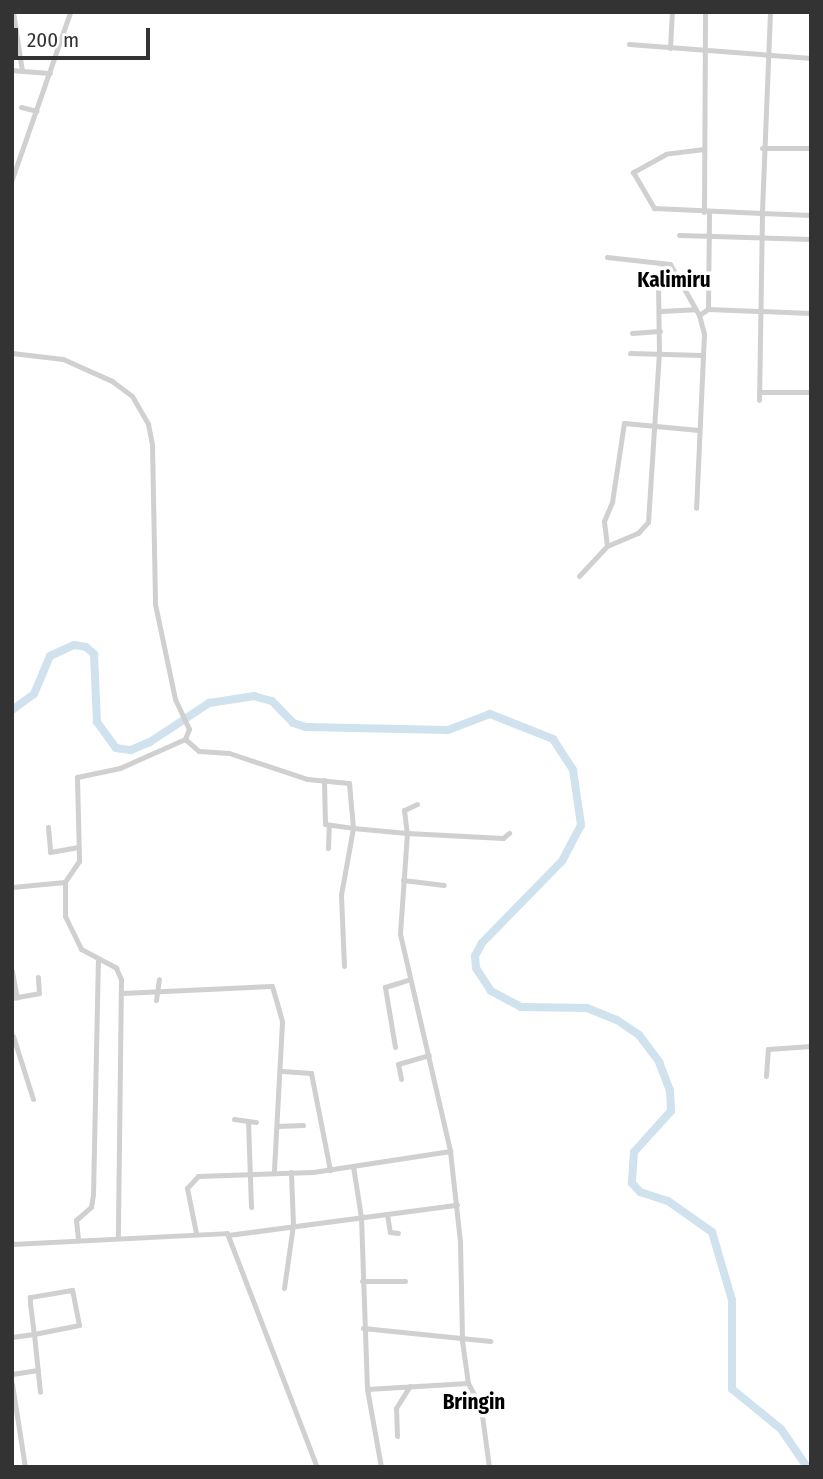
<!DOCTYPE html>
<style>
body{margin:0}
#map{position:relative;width:823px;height:1479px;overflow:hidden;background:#fff;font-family:"Fira Sans Condensed",sans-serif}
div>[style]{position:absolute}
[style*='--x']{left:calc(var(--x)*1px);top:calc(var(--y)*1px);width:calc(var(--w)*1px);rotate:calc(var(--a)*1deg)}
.river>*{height:8px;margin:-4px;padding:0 4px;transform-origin:4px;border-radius:4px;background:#cfe2ee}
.street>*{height:5px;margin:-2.5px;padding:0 2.5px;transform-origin:2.5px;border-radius:2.5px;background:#d0d0d0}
span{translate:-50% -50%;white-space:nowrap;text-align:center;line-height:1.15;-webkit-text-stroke:7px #fff;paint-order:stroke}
.quarter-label{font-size:21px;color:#000;font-weight:700}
.frame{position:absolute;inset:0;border:14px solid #333;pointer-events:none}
.scale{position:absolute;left:14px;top:28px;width:136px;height:32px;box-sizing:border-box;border:4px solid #333;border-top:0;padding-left:9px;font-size:21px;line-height:24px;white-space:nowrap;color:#333;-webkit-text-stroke:5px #fff;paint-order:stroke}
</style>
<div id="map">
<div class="river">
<div style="--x:12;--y:710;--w:27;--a:-36"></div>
<div style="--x:34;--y:694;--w:41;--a:-67.2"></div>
<div style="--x:50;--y:656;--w:26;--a:-25"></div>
<div style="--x:74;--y:645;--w:12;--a:9"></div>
<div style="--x:86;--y:647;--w:11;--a:41"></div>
<div style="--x:94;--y:654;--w:68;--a:87.5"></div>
<div style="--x:97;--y:722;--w:32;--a:54"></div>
<div style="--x:116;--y:748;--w:15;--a:8"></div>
<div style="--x:131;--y:750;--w:21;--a:-23"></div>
<div style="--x:150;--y:742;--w:71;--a:-33.5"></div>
<div style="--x:209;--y:703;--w:46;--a:-8.8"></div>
<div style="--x:254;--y:696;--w:19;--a:16"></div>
<div style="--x:272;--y:701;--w:30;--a:46"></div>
<div style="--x:293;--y:723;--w:14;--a:17"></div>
<div style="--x:306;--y:727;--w:142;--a:1.2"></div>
<div style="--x:448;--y:730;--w:45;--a:-20.9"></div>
<div style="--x:490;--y:714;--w:68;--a:21.6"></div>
<div style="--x:553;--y:739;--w:37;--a:57"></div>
<div style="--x:573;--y:770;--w:56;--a:81.7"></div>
<div style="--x:581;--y:825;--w:41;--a:117.8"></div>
<div style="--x:562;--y:861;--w:115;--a:134.3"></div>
<div style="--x:482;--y:943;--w:15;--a:118"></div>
<div style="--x:475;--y:956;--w:12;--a:85"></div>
<div style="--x:476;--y:968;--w:27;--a:57"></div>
<div style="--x:491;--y:991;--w:34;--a:28"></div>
<div style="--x:521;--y:1007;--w:66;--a:0.9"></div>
<div style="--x:587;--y:1008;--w:32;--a:22"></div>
<div style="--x:617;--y:1020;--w:27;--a:34"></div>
<div style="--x:639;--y:1035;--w:34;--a:53"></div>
<div style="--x:659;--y:1062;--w:30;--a:69"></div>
<div style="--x:670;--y:1090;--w:21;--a:87"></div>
<div style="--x:671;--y:1111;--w:55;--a:132.1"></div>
<div style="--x:634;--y:1152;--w:31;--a:94"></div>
<div style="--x:632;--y:1183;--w:12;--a:48"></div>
<div style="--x:640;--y:1192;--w:29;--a:18"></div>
<div style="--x:668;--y:1201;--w:54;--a:35.2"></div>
<div style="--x:712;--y:1232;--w:71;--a:73.6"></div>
<div style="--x:732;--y:1300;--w:89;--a:90"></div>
<div style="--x:732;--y:1389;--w:63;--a:39.2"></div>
<div style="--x:781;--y:1429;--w:46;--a:55.6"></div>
</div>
<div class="street">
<div style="--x:770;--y:12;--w:201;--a:92.3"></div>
<div style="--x:762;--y:213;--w:49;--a:2.3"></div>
<div style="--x:629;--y:44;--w:183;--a:4.4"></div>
<div style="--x:670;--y:48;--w:36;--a:-87"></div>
<div style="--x:12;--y:70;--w:10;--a:6"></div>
<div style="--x:22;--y:71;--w:60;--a:-98.7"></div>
<div style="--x:22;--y:71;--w:28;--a:4"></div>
<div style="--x:21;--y:107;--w:16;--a:14"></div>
<div style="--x:762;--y:148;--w:49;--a:0"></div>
<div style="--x:704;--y:149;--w:38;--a:173"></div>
<div style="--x:666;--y:154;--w:38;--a:151"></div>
<div style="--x:633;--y:172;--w:42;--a:59.7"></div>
<div style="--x:654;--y:208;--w:108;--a:2.7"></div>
<div style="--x:762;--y:213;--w:187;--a:90.9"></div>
<div style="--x:12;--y:179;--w:177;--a:-70.8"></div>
<div style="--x:704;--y:212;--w:200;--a:-89.7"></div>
<div style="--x:679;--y:235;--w:132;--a:1.7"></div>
<div style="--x:607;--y:257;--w:63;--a:6.3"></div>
<div style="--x:670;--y:264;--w:59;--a:60.4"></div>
<div style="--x:699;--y:315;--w:20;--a:75"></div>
<div style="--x:704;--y:334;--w:174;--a:92.6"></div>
<div style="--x:708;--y:309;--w:103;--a:2.2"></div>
<div style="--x:661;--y:311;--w:34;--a:-3"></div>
<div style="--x:699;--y:315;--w:11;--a:-34"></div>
<div style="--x:708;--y:309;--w:96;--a:-89.4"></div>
<div style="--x:632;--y:333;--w:28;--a:-4"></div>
<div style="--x:12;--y:353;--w:51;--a:6.7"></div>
<div style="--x:63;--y:359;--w:54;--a:24.2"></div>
<div style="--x:112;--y:381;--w:25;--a:37"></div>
<div style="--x:132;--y:396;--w:32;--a:60"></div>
<div style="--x:148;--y:424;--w:20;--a:79"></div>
<div style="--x:152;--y:444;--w:160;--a:88.9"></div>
<div style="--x:155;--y:604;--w:97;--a:78.1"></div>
<div style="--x:175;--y:699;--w:33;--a:65"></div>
<div style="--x:189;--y:729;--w:11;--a:112"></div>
<div style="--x:185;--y:739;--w:71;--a:156"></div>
<div style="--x:120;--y:768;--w:44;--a:168.2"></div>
<div style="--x:77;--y:777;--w:84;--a:88.6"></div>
<div style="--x:79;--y:861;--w:25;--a:124"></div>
<div style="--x:65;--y:882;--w:34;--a:90"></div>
<div style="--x:65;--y:916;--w:37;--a:64"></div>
<div style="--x:81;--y:949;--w:40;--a:28"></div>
<div style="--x:116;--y:968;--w:12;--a:66"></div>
<div style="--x:121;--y:979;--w:258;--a:90.7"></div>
<div style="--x:630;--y:353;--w:72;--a:1.6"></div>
<div style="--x:759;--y:392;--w:52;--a:0"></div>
<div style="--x:607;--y:546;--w:34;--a:-23"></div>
<div style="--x:638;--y:533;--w:15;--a:-48"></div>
<div style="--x:648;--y:522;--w:168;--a:-86.3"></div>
<div style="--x:659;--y:354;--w:76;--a:-90.8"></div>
<div style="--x:658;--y:278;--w:15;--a:-70"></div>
<div style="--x:579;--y:576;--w:41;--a:-47"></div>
<div style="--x:607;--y:546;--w:25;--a:-97"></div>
<div style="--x:604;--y:521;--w:21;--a:-67"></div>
<div style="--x:612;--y:502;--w:80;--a:-81.4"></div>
<div style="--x:624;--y:423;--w:75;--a:5.3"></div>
<div style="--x:185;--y:739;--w:18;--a:41"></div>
<div style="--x:199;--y:751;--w:30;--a:4"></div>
<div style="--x:229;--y:753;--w:82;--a:18.4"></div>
<div style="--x:307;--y:779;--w:42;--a:5.4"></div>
<div style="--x:349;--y:783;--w:45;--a:84.9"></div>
<div style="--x:353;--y:828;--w:54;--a:5.3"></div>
<div style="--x:407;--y:833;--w:101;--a:94"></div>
<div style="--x:400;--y:934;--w:223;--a:77"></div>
<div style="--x:450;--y:1151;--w:92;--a:83.7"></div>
<div style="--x:460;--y:1242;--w:99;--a:88.8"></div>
<div style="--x:462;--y:1341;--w:42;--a:81.9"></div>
<div style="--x:468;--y:1383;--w:28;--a:63"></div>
<div style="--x:481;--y:1408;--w:60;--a:82.3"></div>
<div style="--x:324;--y:780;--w:44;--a:88.7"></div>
<div style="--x:325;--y:824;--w:28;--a:8"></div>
<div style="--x:353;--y:828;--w:68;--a:100.2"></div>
<div style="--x:341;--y:895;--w:71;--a:87.6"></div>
<div style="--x:417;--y:804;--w:14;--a:155"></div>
<div style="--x:404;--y:810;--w:23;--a:83"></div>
<div style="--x:407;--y:833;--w:96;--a:3"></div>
<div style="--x:503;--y:838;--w:8;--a:-40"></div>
<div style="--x:48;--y:827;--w:25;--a:85"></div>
<div style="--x:50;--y:852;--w:29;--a:-10"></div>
<div style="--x:328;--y:848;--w:23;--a:-88"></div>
<div style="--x:403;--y:880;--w:41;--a:7"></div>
<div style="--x:12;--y:887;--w:53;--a:-5.4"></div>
<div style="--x:12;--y:971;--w:27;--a:80"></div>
<div style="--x:122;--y:993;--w:150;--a:-2.7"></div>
<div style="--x:272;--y:986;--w:37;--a:74"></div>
<div style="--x:282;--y:1022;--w:149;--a:93.1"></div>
<div style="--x:12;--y:998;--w:27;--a:-10"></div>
<div style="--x:39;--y:993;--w:16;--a:-94"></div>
<div style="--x:156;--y:1000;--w:21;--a:-82"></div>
<div style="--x:13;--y:1036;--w:66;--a:72.4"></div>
<div style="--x:395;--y:1047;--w:61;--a:-99.5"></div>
<div style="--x:385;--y:987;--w:24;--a:-17"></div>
<div style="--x:282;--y:1071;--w:29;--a:4"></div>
<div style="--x:311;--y:1073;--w:99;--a:78.9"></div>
<div style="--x:766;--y:1076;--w:27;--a:-86"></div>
<div style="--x:768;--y:1049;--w:43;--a:-4"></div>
<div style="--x:401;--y:1079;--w:15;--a:-101"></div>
<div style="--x:398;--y:1064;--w:32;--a:-16"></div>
<div style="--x:234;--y:1119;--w:14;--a:8"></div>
<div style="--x:277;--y:1126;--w:26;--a:-2"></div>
<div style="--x:353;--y:1166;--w:52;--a:81.1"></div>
<div style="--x:361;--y:1217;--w:172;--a:88"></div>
<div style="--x:367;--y:1389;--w:101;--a:-3.4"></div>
<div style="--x:251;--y:1207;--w:86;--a:-92"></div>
<div style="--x:248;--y:1121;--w:8;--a:7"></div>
<div style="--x:387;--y:1214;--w:18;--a:81"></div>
<div style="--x:390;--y:1232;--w:8;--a:7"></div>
<div style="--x:196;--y:1233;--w:46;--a:-101.3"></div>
<div style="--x:187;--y:1188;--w:16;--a:-47"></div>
<div style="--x:198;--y:1176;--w:115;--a:-2"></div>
<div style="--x:313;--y:1172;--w:139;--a:-8.7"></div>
<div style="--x:228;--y:1235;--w:231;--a:-7.5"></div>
<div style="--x:78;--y:1239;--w:19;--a:-96"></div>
<div style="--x:76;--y:1220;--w:20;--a:-41"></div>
<div style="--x:91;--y:1207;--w:12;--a:-81"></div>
<div style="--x:93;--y:1195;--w:234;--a:-88.8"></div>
<div style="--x:12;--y:1244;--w:215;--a:-2.9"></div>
<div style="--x:227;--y:1233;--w:251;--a:69"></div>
<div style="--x:362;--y:1281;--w:43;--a:0"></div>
<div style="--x:284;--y:1288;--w:64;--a:-81.9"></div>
<div style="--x:293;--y:1225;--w:53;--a:-92.2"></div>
<div style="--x:363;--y:1328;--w:128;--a:5.8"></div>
<div style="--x:12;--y:1337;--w:22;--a:-8"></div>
<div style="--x:34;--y:1334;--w:46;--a:-11.3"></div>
<div style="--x:79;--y:1325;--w:36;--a:-101"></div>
<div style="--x:72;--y:1290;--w:43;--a:170.5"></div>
<div style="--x:30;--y:1297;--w:6;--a:90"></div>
<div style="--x:30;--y:1303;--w:31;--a:83"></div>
<div style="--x:34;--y:1334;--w:58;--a:84.1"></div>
<div style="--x:12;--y:1374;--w:26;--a:-9"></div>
<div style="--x:12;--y:1384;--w:84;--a:81.1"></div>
<div style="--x:367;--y:1389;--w:79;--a:79.8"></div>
<div style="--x:397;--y:1436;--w:28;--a:-92"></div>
<div style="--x:396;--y:1408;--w:26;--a:-58"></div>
</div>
<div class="quarter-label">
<span style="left:674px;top:280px">Kalimiru</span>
<span style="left:474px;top:1402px">Bringin</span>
</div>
<div class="frame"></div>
<div class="scale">200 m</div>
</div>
